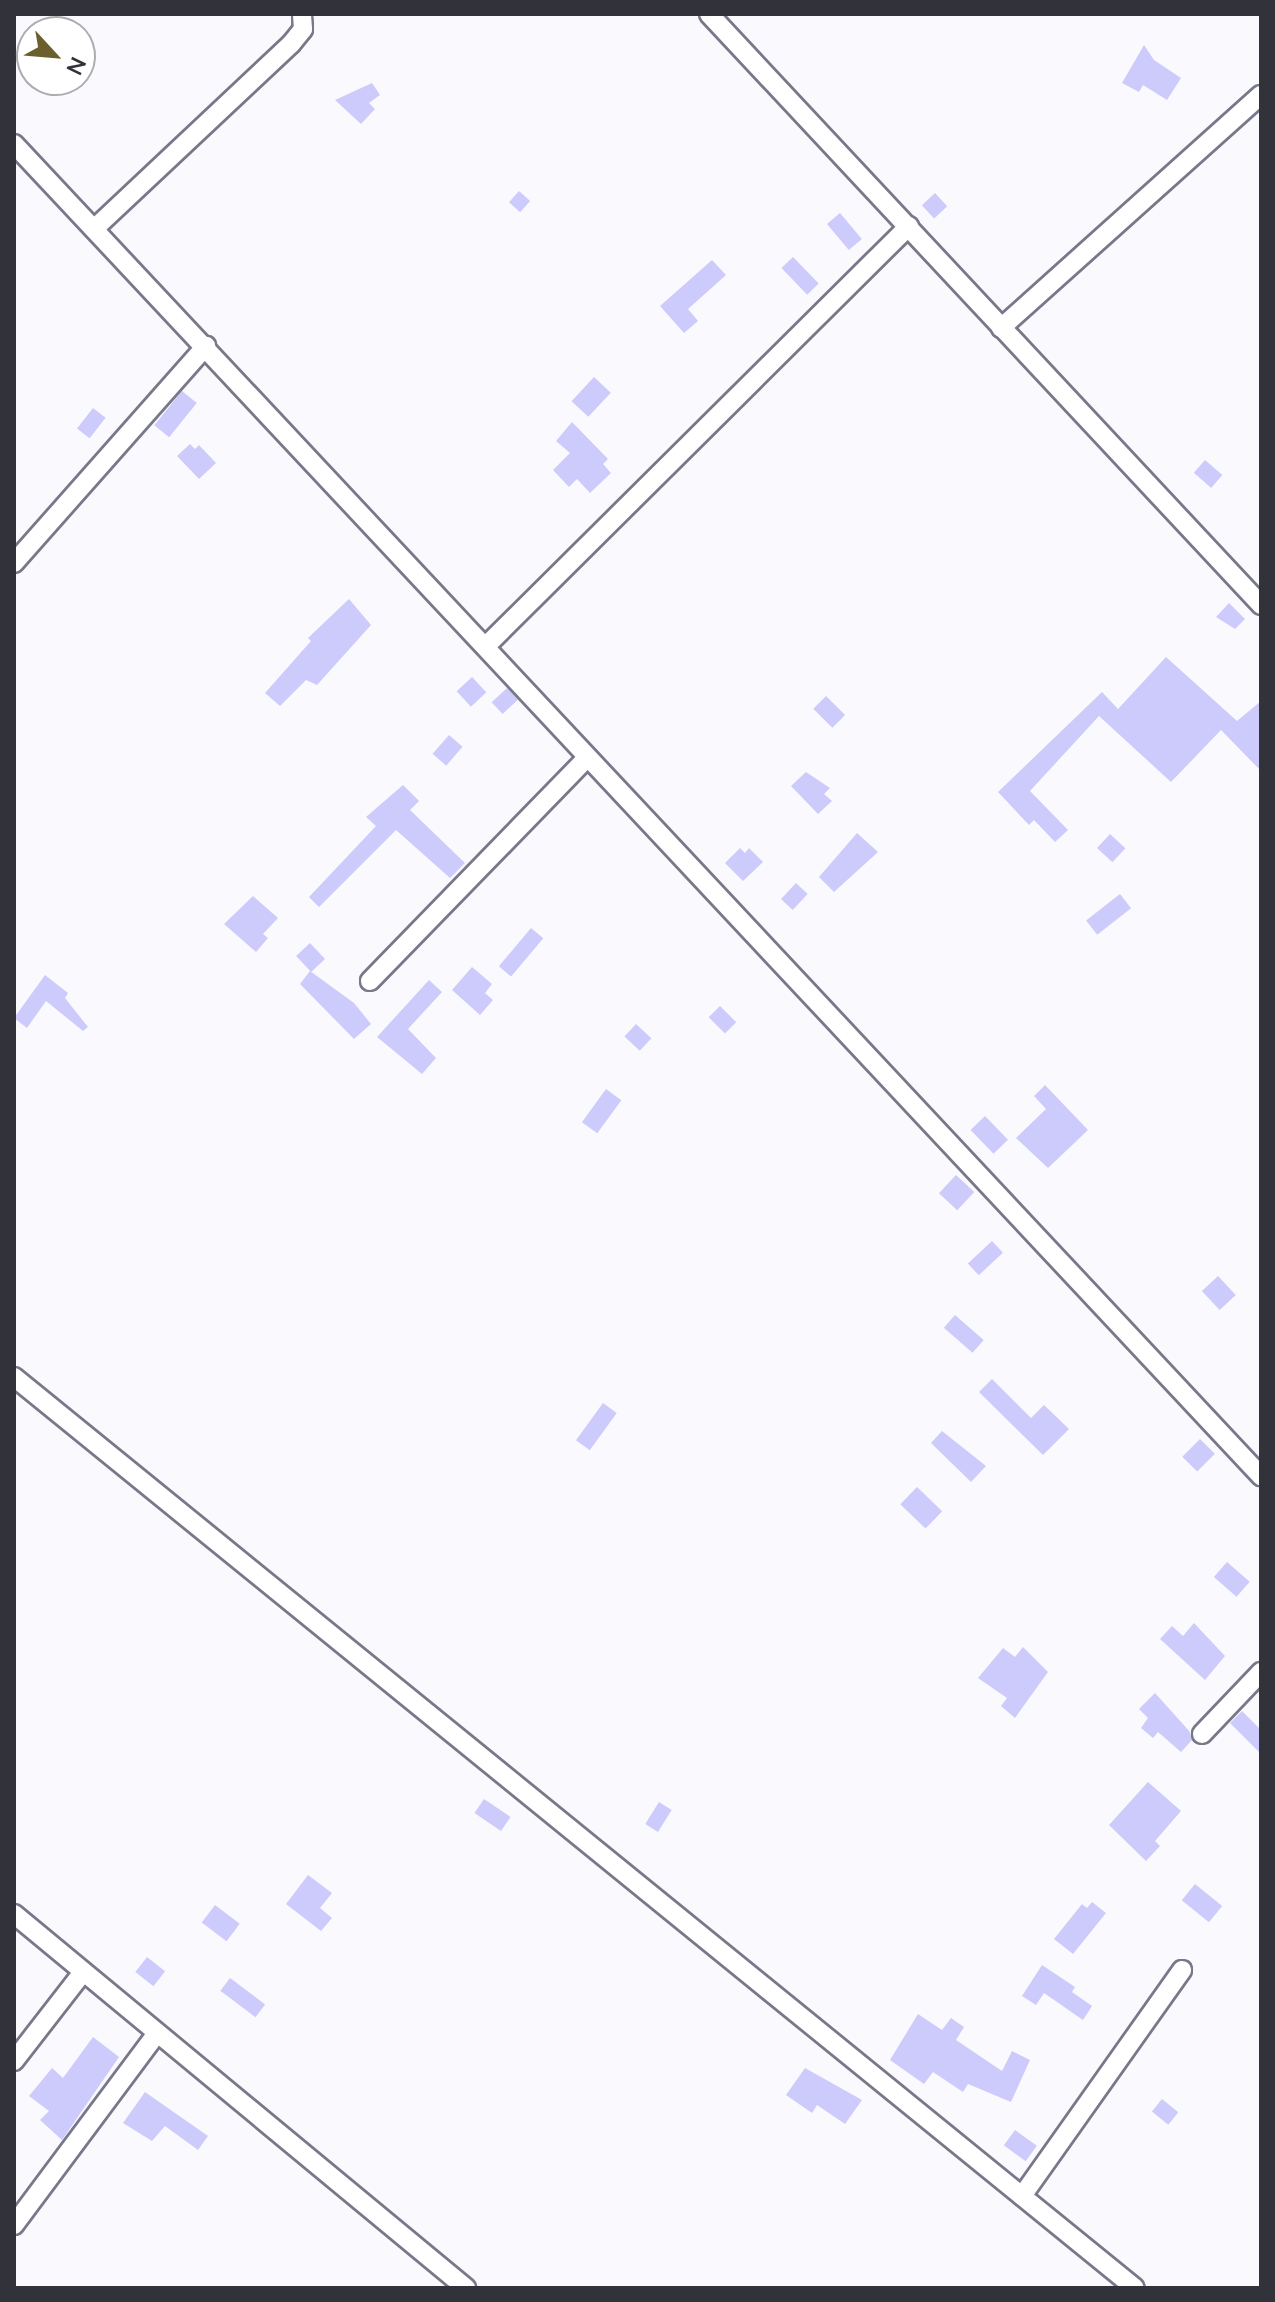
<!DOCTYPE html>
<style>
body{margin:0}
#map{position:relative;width:1275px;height:2302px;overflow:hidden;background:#fafafe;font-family:"Nunito Sans",sans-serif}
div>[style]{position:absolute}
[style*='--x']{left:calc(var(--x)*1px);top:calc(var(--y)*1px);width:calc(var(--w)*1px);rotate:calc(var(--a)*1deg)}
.building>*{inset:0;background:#cdcafc;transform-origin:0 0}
.roads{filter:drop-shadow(2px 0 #78788a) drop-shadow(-2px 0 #78788a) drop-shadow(0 2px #78788a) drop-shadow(0 -2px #78788a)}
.street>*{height:18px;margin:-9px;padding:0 9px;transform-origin:9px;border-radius:9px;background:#fff}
span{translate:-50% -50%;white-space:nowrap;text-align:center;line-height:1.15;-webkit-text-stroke:8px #fff;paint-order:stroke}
.frame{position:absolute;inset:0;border:16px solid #32323a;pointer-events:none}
.north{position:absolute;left:16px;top:16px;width:80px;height:80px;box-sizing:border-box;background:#fff;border:2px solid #adadb0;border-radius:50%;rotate:116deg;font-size:22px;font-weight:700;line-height:32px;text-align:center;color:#32323a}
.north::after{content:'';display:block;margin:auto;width:28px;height:36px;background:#6b602d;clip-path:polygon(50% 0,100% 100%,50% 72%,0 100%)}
</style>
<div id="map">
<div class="building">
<div style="clip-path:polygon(1144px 45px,1154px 60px,1181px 78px,1167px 100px,1143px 85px,1139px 92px,1122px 83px)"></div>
<div style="clip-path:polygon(372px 83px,380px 95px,369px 103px,375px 109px,361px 124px,335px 100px)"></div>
<div style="left:519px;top:191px;width:15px;height:15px;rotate:42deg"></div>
<div style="left:935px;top:193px;width:18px;height:18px;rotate:47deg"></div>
<div style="left:840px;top:213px;width:34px;height:17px;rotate:50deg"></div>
<div style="left:793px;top:257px;width:37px;height:16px;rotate:46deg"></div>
<div style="clip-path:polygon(712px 260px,726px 275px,688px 309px,698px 321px,684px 333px,660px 306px)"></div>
<div style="left:594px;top:377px;width:23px;height:33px;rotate:43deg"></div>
<div style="left:182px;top:391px;width:19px;height:44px;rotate:39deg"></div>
<div style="left:93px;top:408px;width:16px;height:26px;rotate:38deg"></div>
<div style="clip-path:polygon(572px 422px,608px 459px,603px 464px,611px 473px,590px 493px,577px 479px,569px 487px,553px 470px,570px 453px,556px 441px)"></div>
<div style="clip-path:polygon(190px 444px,195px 449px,199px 445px,216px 463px,199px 479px,177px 456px)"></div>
<div style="left:1205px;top:460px;width:23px;height:17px;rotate:41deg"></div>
<div style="clip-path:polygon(349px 599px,371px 625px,317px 685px,306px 680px,280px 706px,265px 693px,311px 641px,308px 638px)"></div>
<div style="clip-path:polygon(1229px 603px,1245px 619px,1235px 629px,1216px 617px)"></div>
<div style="clip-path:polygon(1166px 657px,1237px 721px,1261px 701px,1261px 771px,1221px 730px,1171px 782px,1099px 716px,1030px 791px,1068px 830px,1055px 842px,1034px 820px,1029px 825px,998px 792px,1102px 692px,1118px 709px)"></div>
<div style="left:472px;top:677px;width:21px;height:21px;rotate:47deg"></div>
<div style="left:507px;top:688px;width:16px;height:21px;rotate:47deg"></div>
<div style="left:826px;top:696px;width:27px;height:18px;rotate:45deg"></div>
<div style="left:449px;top:735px;width:18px;height:25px;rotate:41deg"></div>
<div style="clip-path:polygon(806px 772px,830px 788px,824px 794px,832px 801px,818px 814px,791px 786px)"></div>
<div style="clip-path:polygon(403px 785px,419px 801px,410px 810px,465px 863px,450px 878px,396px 830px,319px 907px,309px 897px,376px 826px,366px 817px)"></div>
<div style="clip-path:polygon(857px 833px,878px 852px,834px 892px,819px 877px)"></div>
<div style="left:1110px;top:834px;width:21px;height:19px;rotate:43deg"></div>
<div style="clip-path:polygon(740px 848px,745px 853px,749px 848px,763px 862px,743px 881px,725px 863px)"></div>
<div style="left:796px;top:883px;width:16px;height:22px;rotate:43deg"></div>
<div style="left:1120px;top:894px;width:18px;height:43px;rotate:52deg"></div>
<div style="clip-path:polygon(253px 896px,278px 918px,263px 934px,268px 938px,256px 952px,224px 924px)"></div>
<div style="left:531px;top:928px;width:16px;height:50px;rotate:40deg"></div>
<div style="left:310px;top:943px;width:22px;height:19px;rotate:47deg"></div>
<div style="clip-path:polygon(472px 967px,492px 984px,485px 993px,493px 1000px,480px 1015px,452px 990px)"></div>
<div style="clip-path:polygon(310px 971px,354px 1003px,371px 1024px,354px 1039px,300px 984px)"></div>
<div style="clip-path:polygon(45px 975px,68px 993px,65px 998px,88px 1027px,83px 1031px,46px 1001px,27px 1028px,14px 1018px)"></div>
<div style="clip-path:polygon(429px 980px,442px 992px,408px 1029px,436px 1058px,422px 1074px,377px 1037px)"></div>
<div style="left:720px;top:1006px;width:23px;height:16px;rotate:45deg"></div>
<div style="left:636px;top:1024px;width:21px;height:17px;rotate:43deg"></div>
<div style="clip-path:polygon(1045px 1085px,1088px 1130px,1048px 1168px,1016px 1138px,1046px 1109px,1034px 1096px)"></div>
<div style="left:606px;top:1089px;width:19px;height:41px;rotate:36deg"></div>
<div style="left:985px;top:1116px;width:33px;height:20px;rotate:46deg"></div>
<div style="left:956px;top:1175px;width:25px;height:25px;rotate:43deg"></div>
<div style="left:992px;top:1241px;width:16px;height:33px;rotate:47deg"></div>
<div style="left:1218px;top:1276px;width:26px;height:22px;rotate:47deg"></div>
<div style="left:955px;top:1315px;width:38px;height:17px;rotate:41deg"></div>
<div style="clip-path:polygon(992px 1379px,1031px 1418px,1044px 1405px,1069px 1429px,1043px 1455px,979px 1392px)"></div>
<div style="left:603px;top:1403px;width:17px;height:46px;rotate:36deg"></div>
<div style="clip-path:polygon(942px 1431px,986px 1466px,971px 1482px,931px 1443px)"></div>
<div style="left:1200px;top:1439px;width:21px;height:25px;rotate:45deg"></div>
<div style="left:917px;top:1487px;width:35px;height:24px;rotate:44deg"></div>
<div style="left:1227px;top:1562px;width:30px;height:20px;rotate:41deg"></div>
<div style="clip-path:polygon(1194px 1623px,1225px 1656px,1205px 1680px,1160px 1639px,1172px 1626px,1183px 1636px)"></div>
<div style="clip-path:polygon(1023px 1647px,1048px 1672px,1015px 1718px,1001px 1706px,1007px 1698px,978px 1678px,1003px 1648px,1015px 1657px)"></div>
<div style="clip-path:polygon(1155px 1693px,1190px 1732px,1192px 1740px,1181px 1752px,1158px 1732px,1153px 1738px,1141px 1728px,1148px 1718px,1139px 1709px)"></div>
<div style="clip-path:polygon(1242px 1711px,1261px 1730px,1261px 1754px,1230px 1723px)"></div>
<div style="clip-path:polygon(1148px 1782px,1181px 1811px,1155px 1841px,1160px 1846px,1146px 1861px,1109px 1825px)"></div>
<div style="left:484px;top:1799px;width:32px;height:17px;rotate:34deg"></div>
<div style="left:659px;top:1802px;width:15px;height:26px;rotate:32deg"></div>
<div style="clip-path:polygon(308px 1875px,332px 1893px,320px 1908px,332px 1918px,321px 1931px,286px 1904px)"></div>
<div style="left:1195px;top:1884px;width:35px;height:21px;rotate:39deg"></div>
<div style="clip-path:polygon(1092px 1902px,1106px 1913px,1073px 1954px,1054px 1939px,1082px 1904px,1087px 1908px)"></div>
<div style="left:215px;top:1905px;width:31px;height:22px;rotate:37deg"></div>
<div style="left:147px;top:1957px;width:23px;height:19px;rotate:38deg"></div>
<div style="clip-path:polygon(1042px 1965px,1075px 1987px,1072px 1992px,1092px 2006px,1083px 2020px,1044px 1993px,1036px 2005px,1022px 1996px)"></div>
<div style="left:230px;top:1978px;width:44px;height:16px;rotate:37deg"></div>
<div style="clip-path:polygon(918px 2014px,942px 2030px,951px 2018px,964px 2027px,956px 2040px,1002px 2071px,1012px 2051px,1030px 2060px,1011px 2102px,968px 2084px,963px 2092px,933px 2072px,924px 2084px,890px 2060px)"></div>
<div style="clip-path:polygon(93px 2037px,119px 2057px,62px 2140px,40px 2120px,49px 2111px,29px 2096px,52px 2068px,63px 2078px)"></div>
<div style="clip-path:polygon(805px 2068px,862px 2100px,845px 2124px,817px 2105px,812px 2113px,786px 2095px)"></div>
<div style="clip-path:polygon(145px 2092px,208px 2136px,198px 2150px,165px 2126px,152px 2141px,123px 2123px)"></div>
<div style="left:1162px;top:2099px;width:21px;height:16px;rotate:39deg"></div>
<div style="left:1015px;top:2130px;width:27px;height:19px;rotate:36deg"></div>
</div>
<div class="roads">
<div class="street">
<div style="--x:709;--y:14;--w:809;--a:46.95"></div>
<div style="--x:14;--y:144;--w:1825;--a:46.89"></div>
<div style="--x:94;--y:229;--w:270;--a:-43.2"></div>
<div style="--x:291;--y:44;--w:19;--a:-51"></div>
<div style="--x:303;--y:29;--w:15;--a:-94"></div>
<div style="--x:1001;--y:328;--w:349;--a:-41.9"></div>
<div style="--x:14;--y:563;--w:290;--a:-48.5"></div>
<div style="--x:486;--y:646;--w:596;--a:-44.8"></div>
<div style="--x:370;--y:981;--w:311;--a:-45.8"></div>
<div style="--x:14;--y:1377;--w:1444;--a:39.1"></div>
<div style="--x:1202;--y:1734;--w:86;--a:-46.4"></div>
<div style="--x:14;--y:1914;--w:587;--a:39.61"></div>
<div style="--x:14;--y:2061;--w:113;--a:-52.2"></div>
<div style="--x:1022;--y:2196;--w:277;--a:-54.7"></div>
<div style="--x:14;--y:2225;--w:239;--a:-53.3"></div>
</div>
</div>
<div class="frame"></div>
<div class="north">N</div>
</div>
